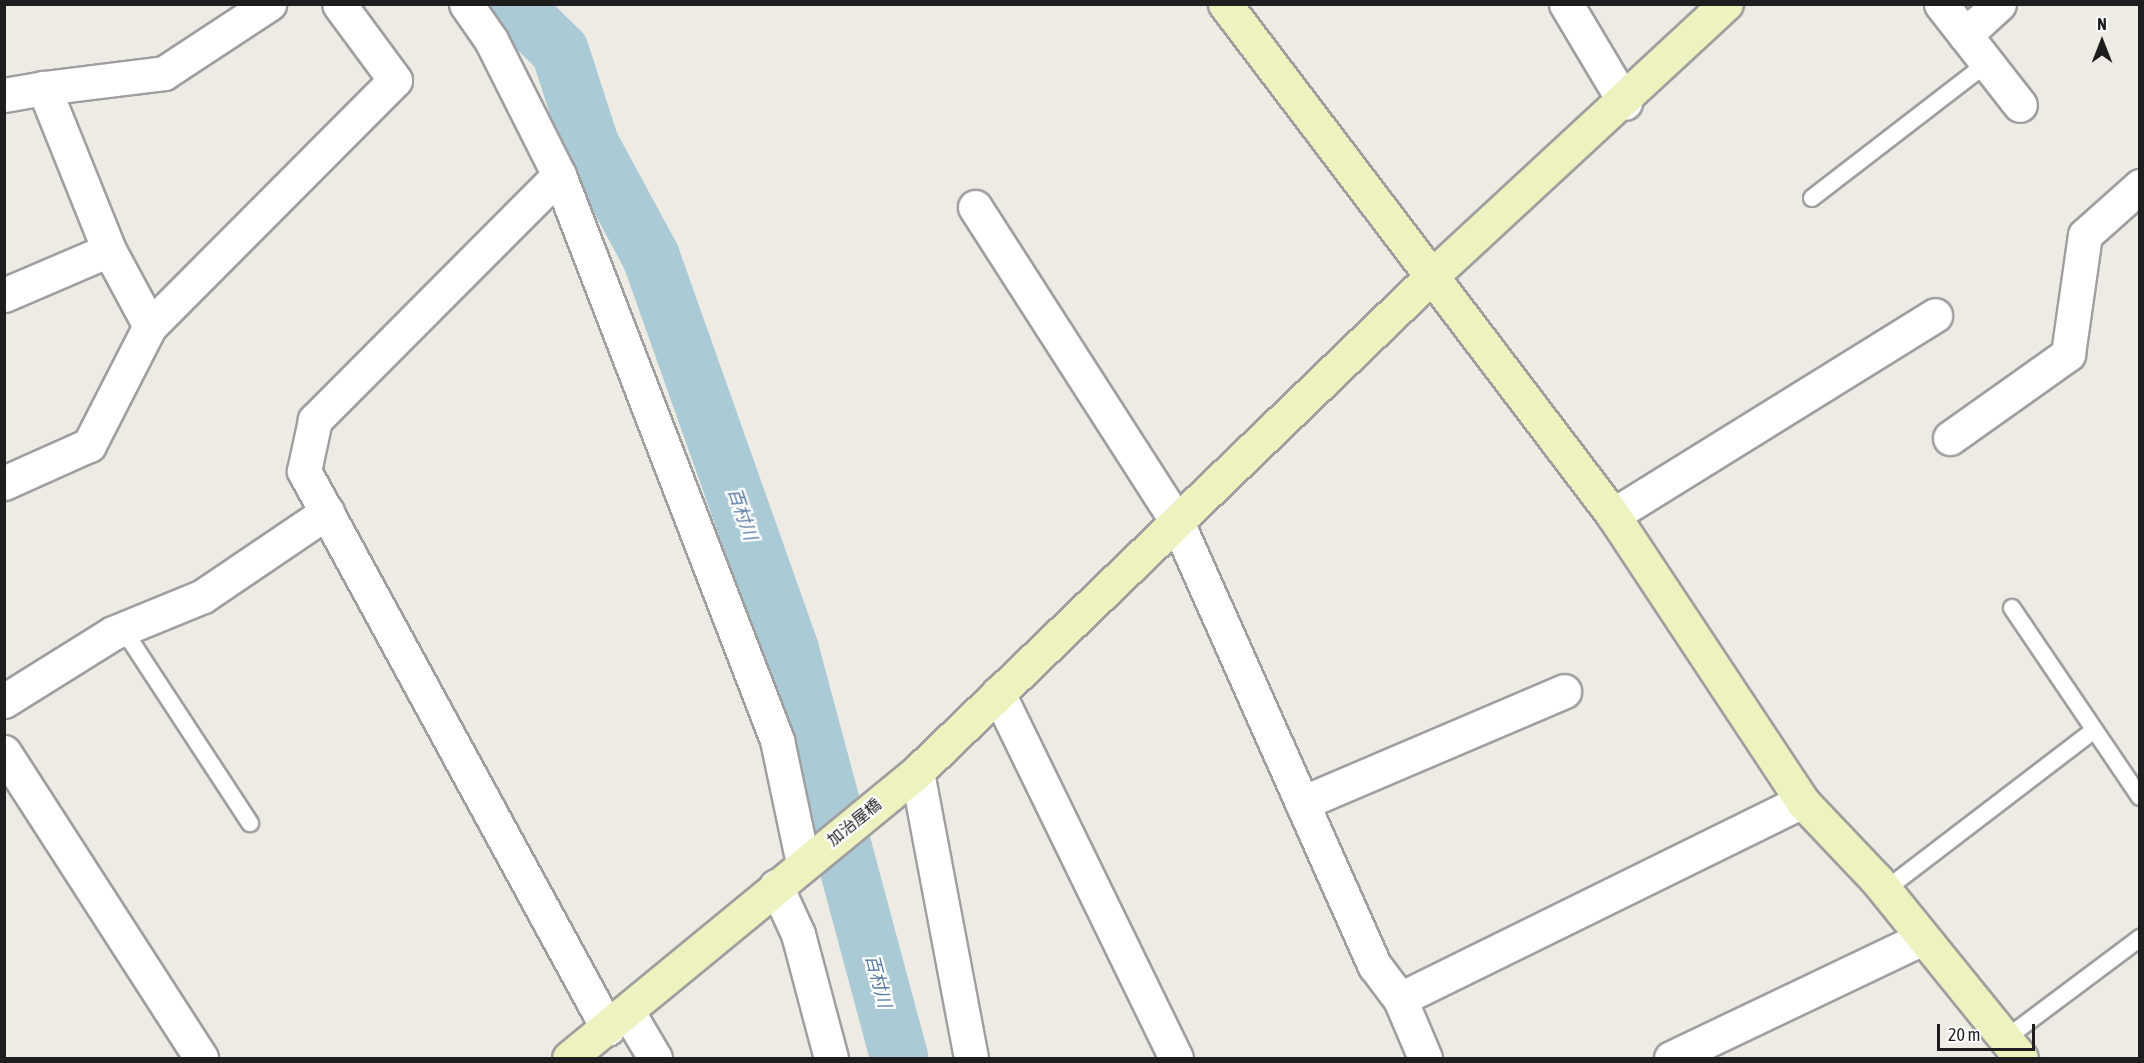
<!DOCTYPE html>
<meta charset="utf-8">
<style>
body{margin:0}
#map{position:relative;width:2144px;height:1063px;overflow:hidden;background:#eeebe5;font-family:"Asap Condensed","Noto Sans JP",sans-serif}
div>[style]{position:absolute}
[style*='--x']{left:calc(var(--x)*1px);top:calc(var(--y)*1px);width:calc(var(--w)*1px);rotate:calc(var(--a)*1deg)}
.river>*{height:58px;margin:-29px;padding:0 29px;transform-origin:29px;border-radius:29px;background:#aacad6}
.roads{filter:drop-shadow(2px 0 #9f9f9f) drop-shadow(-2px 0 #9f9f9f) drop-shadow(0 2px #9f9f9f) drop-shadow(0 -2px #9f9f9f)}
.lane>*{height:16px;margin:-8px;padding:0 8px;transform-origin:8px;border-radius:8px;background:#fff}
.street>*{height:33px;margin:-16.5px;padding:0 16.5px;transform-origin:16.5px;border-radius:16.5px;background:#fff}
.secondary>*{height:33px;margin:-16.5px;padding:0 16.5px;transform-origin:16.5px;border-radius:16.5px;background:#edf2bf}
span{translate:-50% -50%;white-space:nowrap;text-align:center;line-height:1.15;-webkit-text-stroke:4.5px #fff;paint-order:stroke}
.street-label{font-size:16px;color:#1e1e1e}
.water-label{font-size:18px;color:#5679a2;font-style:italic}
.frame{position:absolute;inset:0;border:6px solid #1e1e1e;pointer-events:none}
.north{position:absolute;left:2072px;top:12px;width:60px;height:60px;-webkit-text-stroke:4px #fff;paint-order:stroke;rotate:0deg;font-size:16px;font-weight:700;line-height:24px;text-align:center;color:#1e1e1e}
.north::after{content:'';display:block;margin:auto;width:21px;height:27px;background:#1e1e1e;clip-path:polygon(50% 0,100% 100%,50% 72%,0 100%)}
.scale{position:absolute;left:1937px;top:1024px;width:98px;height:27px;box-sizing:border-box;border:3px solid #1e1e1e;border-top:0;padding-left:8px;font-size:18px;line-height:21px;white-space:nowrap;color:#1e1e1e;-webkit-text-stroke:4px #fff;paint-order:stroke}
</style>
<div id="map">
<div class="river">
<div style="--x:512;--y:4;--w:67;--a:44.4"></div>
<div style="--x:560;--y:51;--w:98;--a:72.1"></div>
<div style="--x:590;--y:144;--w:128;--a:61.6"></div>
<div style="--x:651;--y:257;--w:417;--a:70.5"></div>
<div style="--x:790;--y:650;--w:422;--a:75"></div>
</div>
<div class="roads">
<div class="lane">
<div style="--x:1812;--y:198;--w:221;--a:-37.6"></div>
<div style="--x:2012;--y:608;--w:228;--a:55.9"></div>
<div style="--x:123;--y:629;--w:232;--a:56.8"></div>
<div style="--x:1885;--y:890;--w:263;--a:-37.4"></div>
<div style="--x:2005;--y:1039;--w:169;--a:-36.8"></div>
</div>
<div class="street">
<div style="--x:466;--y:4;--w:44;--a:55.2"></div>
<div style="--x:491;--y:40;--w:151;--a:63.3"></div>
<div style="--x:559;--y:175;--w:606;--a:68.9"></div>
<div style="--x:777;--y:740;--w:126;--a:78.1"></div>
<div style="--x:1566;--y:4;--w:115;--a:59.2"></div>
<div style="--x:1941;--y:4;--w:128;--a:52"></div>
<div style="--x:1965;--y:35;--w:46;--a:-42.4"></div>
<div style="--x:4;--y:95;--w:41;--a:-9.9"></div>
<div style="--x:559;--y:175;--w:346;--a:134.9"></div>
<div style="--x:315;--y:420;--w:52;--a:102.2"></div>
<div style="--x:304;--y:471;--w:635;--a:61.42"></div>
<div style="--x:975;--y:207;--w:374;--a:57.3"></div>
<div style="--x:1177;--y:522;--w:486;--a:66"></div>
<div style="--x:1375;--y:966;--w:41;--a:52.9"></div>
<div style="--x:1400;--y:999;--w:64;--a:67"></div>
<div style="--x:109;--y:250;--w:175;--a:-111.9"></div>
<div style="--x:44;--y:88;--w:121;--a:-7.1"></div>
<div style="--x:164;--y:73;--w:126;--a:-33.3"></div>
<div style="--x:4;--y:295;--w:114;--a:-23.2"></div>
<div style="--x:109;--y:250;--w:86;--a:61.7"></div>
<div style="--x:150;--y:326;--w:347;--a:-45.1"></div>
<div style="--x:395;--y:80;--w:94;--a:-126.4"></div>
<div style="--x:1950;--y:438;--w:145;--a:-35.4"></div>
<div style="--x:2068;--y:354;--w:120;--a:-81.9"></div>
<div style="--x:2085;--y:235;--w:74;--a:-41.7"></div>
<div style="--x:4;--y:483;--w:93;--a:-24.1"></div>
<div style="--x:89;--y:445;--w:134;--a:-62.9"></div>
<div style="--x:1613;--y:515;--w:379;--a:-31.8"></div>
<div style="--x:998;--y:693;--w:406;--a:64"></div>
<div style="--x:4;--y:701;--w:128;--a:-32"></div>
<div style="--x:113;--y:633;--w:97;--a:-22.3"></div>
<div style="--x:203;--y:596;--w:150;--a:-34.1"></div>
<div style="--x:4;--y:752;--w:364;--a:57.2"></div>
<div style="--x:917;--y:772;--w:291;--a:79.3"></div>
<div style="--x:1302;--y:803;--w:285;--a:-23.1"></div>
<div style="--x:776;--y:886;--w:53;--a:65.4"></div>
<div style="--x:798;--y:934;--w:128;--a:75.1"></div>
<div style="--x:1400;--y:999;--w:448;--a:-26.2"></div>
<div style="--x:629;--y:1014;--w:51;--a:59.4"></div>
<div style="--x:1671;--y:1058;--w:279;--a:-25.5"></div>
</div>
<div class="secondary">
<div style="--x:1225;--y:4;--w:642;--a:52.79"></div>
<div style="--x:1613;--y:515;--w:343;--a:56.5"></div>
<div style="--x:1802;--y:801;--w:108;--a:46.5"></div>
<div style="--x:1876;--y:879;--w:230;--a:51"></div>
<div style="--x:569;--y:1058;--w:450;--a:-39.4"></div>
<div style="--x:917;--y:772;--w:718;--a:-43.93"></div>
<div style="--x:1434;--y:274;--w:398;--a:-42.8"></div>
</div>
</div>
<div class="street-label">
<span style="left:854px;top:822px;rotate:-39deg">加治屋橋</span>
</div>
<div class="water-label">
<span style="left:742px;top:514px;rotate:71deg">百村川</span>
<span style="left:878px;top:981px;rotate:75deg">百村川</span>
</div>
<div class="frame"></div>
<div class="north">N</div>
<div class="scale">20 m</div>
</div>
